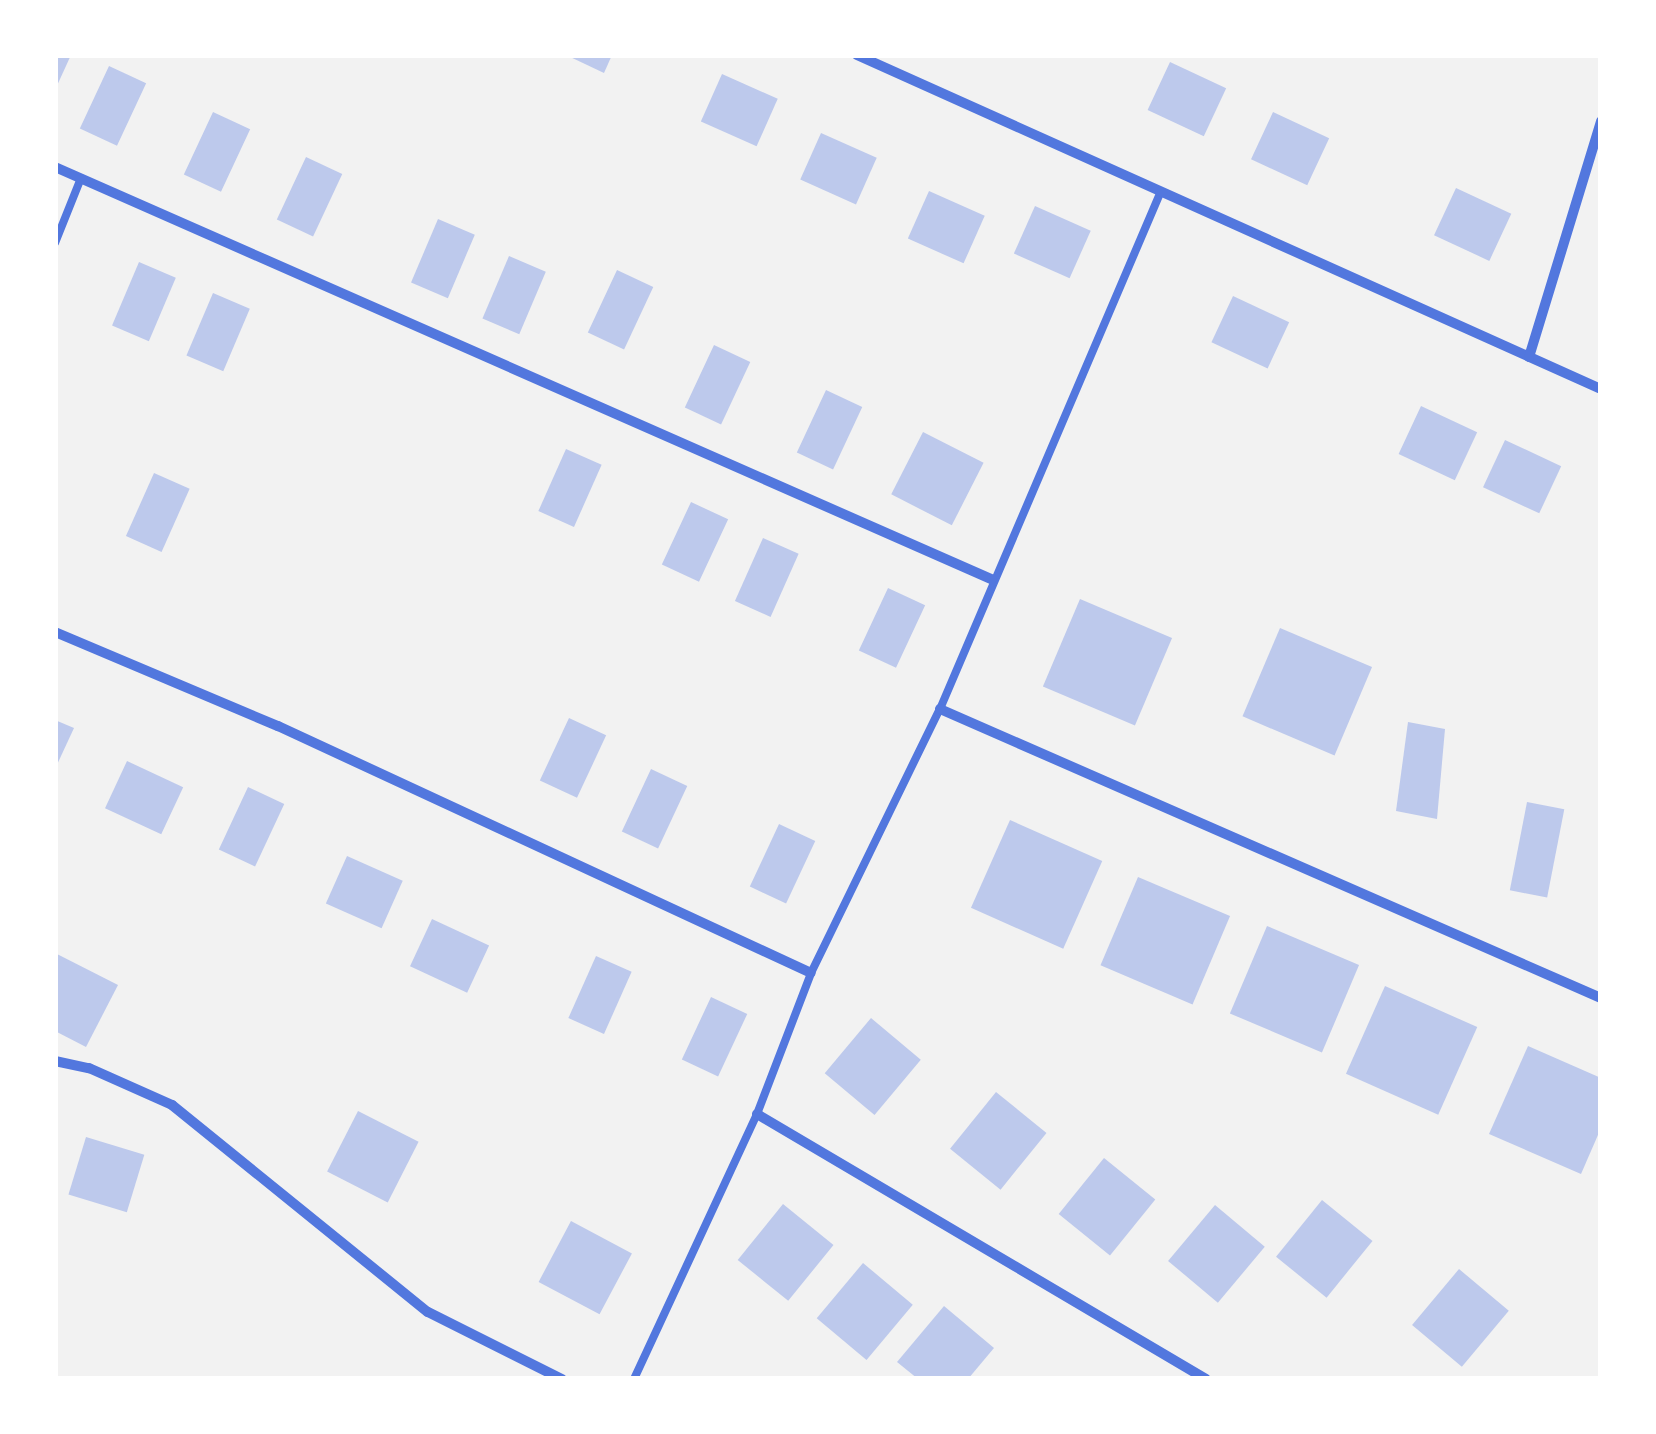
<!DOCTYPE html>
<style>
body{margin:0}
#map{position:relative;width:1656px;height:1434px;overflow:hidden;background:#f2f2f2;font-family:"Fira Sans Condensed",sans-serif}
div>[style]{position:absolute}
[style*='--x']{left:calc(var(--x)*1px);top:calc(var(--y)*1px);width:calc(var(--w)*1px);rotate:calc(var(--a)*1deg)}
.building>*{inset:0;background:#bdc9ec;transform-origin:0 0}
.service>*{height:8px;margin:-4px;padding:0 4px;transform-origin:4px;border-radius:4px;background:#5277de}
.minor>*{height:10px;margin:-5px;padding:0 5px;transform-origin:5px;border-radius:5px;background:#5277de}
span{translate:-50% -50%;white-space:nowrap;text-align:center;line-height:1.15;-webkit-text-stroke:9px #fff;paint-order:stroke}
.frame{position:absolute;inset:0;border:58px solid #fff;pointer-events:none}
</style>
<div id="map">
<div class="building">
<div style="clip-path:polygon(55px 55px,71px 55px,55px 90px)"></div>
<div style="clip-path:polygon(566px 55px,612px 55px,604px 73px)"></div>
<div style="left:1170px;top:62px;width:62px;height:53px;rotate:25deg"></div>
<div style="left:109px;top:66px;width:41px;height:69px;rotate:25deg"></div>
<div style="left:722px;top:74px;width:61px;height:52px;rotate:24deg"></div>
<div style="left:213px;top:112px;width:41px;height:69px;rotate:25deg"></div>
<div style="left:1273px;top:112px;width:62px;height:52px;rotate:25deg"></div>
<div style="left:821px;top:133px;width:61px;height:51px;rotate:24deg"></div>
<div style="left:306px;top:157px;width:40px;height:69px;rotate:25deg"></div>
<div style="left:1456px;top:188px;width:61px;height:52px;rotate:25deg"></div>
<div style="left:929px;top:191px;width:61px;height:52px;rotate:24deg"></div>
<div style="left:1035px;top:206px;width:61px;height:52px;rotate:24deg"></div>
<div style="left:438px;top:219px;width:40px;height:69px;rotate:23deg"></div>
<div style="left:509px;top:256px;width:40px;height:68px;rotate:23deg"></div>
<div style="left:139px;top:262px;width:40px;height:69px;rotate:23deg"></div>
<div style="left:617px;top:270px;width:40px;height:69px;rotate:25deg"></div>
<div style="left:213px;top:293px;width:40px;height:68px;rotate:23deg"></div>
<div style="left:1233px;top:296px;width:62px;height:51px;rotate:25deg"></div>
<div style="left:714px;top:345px;width:40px;height:69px;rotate:25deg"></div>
<div style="left:826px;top:390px;width:40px;height:69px;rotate:25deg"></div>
<div style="left:1421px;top:406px;width:62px;height:53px;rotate:25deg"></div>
<div style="left:923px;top:432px;width:68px;height:70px;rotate:27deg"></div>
<div style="left:1505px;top:440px;width:62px;height:52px;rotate:25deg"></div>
<div style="left:566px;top:449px;width:39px;height:68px;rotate:24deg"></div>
<div style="left:154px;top:473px;width:39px;height:69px;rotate:24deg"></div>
<div style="left:691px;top:502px;width:41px;height:69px;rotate:25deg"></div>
<div style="left:763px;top:538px;width:39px;height:69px;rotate:24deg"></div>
<div style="left:888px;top:588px;width:41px;height:69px;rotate:25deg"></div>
<div style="left:1080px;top:599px;width:100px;height:95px;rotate:23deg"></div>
<div style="left:1280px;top:628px;width:100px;height:96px;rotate:23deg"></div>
<div style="left:569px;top:718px;width:41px;height:69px;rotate:25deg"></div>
<div style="clip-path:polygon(55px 720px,74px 728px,55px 769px)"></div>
<div style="clip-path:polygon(1408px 722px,1445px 729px,1437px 819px,1396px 811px)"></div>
<div style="left:127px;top:761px;width:62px;height:52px;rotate:25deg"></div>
<div style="left:651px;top:769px;width:40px;height:69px;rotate:25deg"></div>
<div style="left:248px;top:787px;width:40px;height:69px;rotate:25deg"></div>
<div style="left:1527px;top:802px;width:38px;height:90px;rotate:11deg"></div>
<div style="left:1010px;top:820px;width:101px;height:96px;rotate:24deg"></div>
<div style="left:779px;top:824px;width:40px;height:69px;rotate:25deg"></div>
<div style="left:347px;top:856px;width:61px;height:52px;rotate:24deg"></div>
<div style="left:1138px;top:877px;width:100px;height:96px;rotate:23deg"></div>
<div style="left:432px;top:919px;width:63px;height:52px;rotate:25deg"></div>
<div style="left:1267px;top:926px;width:100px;height:95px;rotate:23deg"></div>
<div style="clip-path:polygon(57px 954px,118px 985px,86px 1047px,55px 1031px)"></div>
<div style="left:596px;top:956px;width:39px;height:68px;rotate:24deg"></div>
<div style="left:1385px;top:986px;width:101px;height:96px;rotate:24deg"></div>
<div style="left:711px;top:997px;width:40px;height:69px;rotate:25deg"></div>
<div style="left:871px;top:1018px;width:65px;height:72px;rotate:40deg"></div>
<div style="clip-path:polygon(1528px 1046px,1601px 1078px,1601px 1128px,1581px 1174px,1489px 1134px)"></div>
<div style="left:996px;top:1092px;width:65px;height:73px;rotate:39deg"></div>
<div style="left:358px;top:1111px;width:68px;height:68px;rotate:27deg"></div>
<div style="left:86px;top:1137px;width:61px;height:60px;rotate:17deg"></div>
<div style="left:1104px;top:1158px;width:66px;height:72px;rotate:39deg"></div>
<div style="left:1322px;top:1200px;width:65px;height:73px;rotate:39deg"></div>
<div style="left:783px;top:1204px;width:65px;height:72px;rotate:39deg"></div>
<div style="left:1215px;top:1205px;width:65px;height:73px;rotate:40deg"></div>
<div style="left:571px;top:1221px;width:69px;height:69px;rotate:28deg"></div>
<div style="left:863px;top:1263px;width:65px;height:72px;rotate:40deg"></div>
<div style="left:1459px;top:1269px;width:65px;height:73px;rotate:40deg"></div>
<div style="clip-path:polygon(944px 1306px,994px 1348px,968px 1379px,918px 1379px,897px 1362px)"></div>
</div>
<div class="service">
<div style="--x:55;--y:243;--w:70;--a:-68.2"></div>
<div style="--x:634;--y:1379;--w:292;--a:-65.1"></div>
<div style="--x:757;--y:1114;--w:151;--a:-69"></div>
<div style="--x:811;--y:973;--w:294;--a:-64"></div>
<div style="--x:940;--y:709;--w:563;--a:-66.89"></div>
</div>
<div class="minor">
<div style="--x:857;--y:55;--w:816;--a:24.18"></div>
<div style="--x:55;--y:167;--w:1023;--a:23.76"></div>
<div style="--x:1529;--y:357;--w:247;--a:-73"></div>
<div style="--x:55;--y:632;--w:242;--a:22.9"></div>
<div style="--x:278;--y:726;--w:587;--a:24.86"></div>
<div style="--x:940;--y:709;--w:721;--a:23.62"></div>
<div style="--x:55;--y:1061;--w:35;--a:12"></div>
<div style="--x:89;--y:1068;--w:91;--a:24"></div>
<div style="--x:172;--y:1105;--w:329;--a:39"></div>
<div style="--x:428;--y:1312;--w:150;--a:26.6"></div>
<div style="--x:757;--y:1114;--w:521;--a:30.55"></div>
</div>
<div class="frame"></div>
</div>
